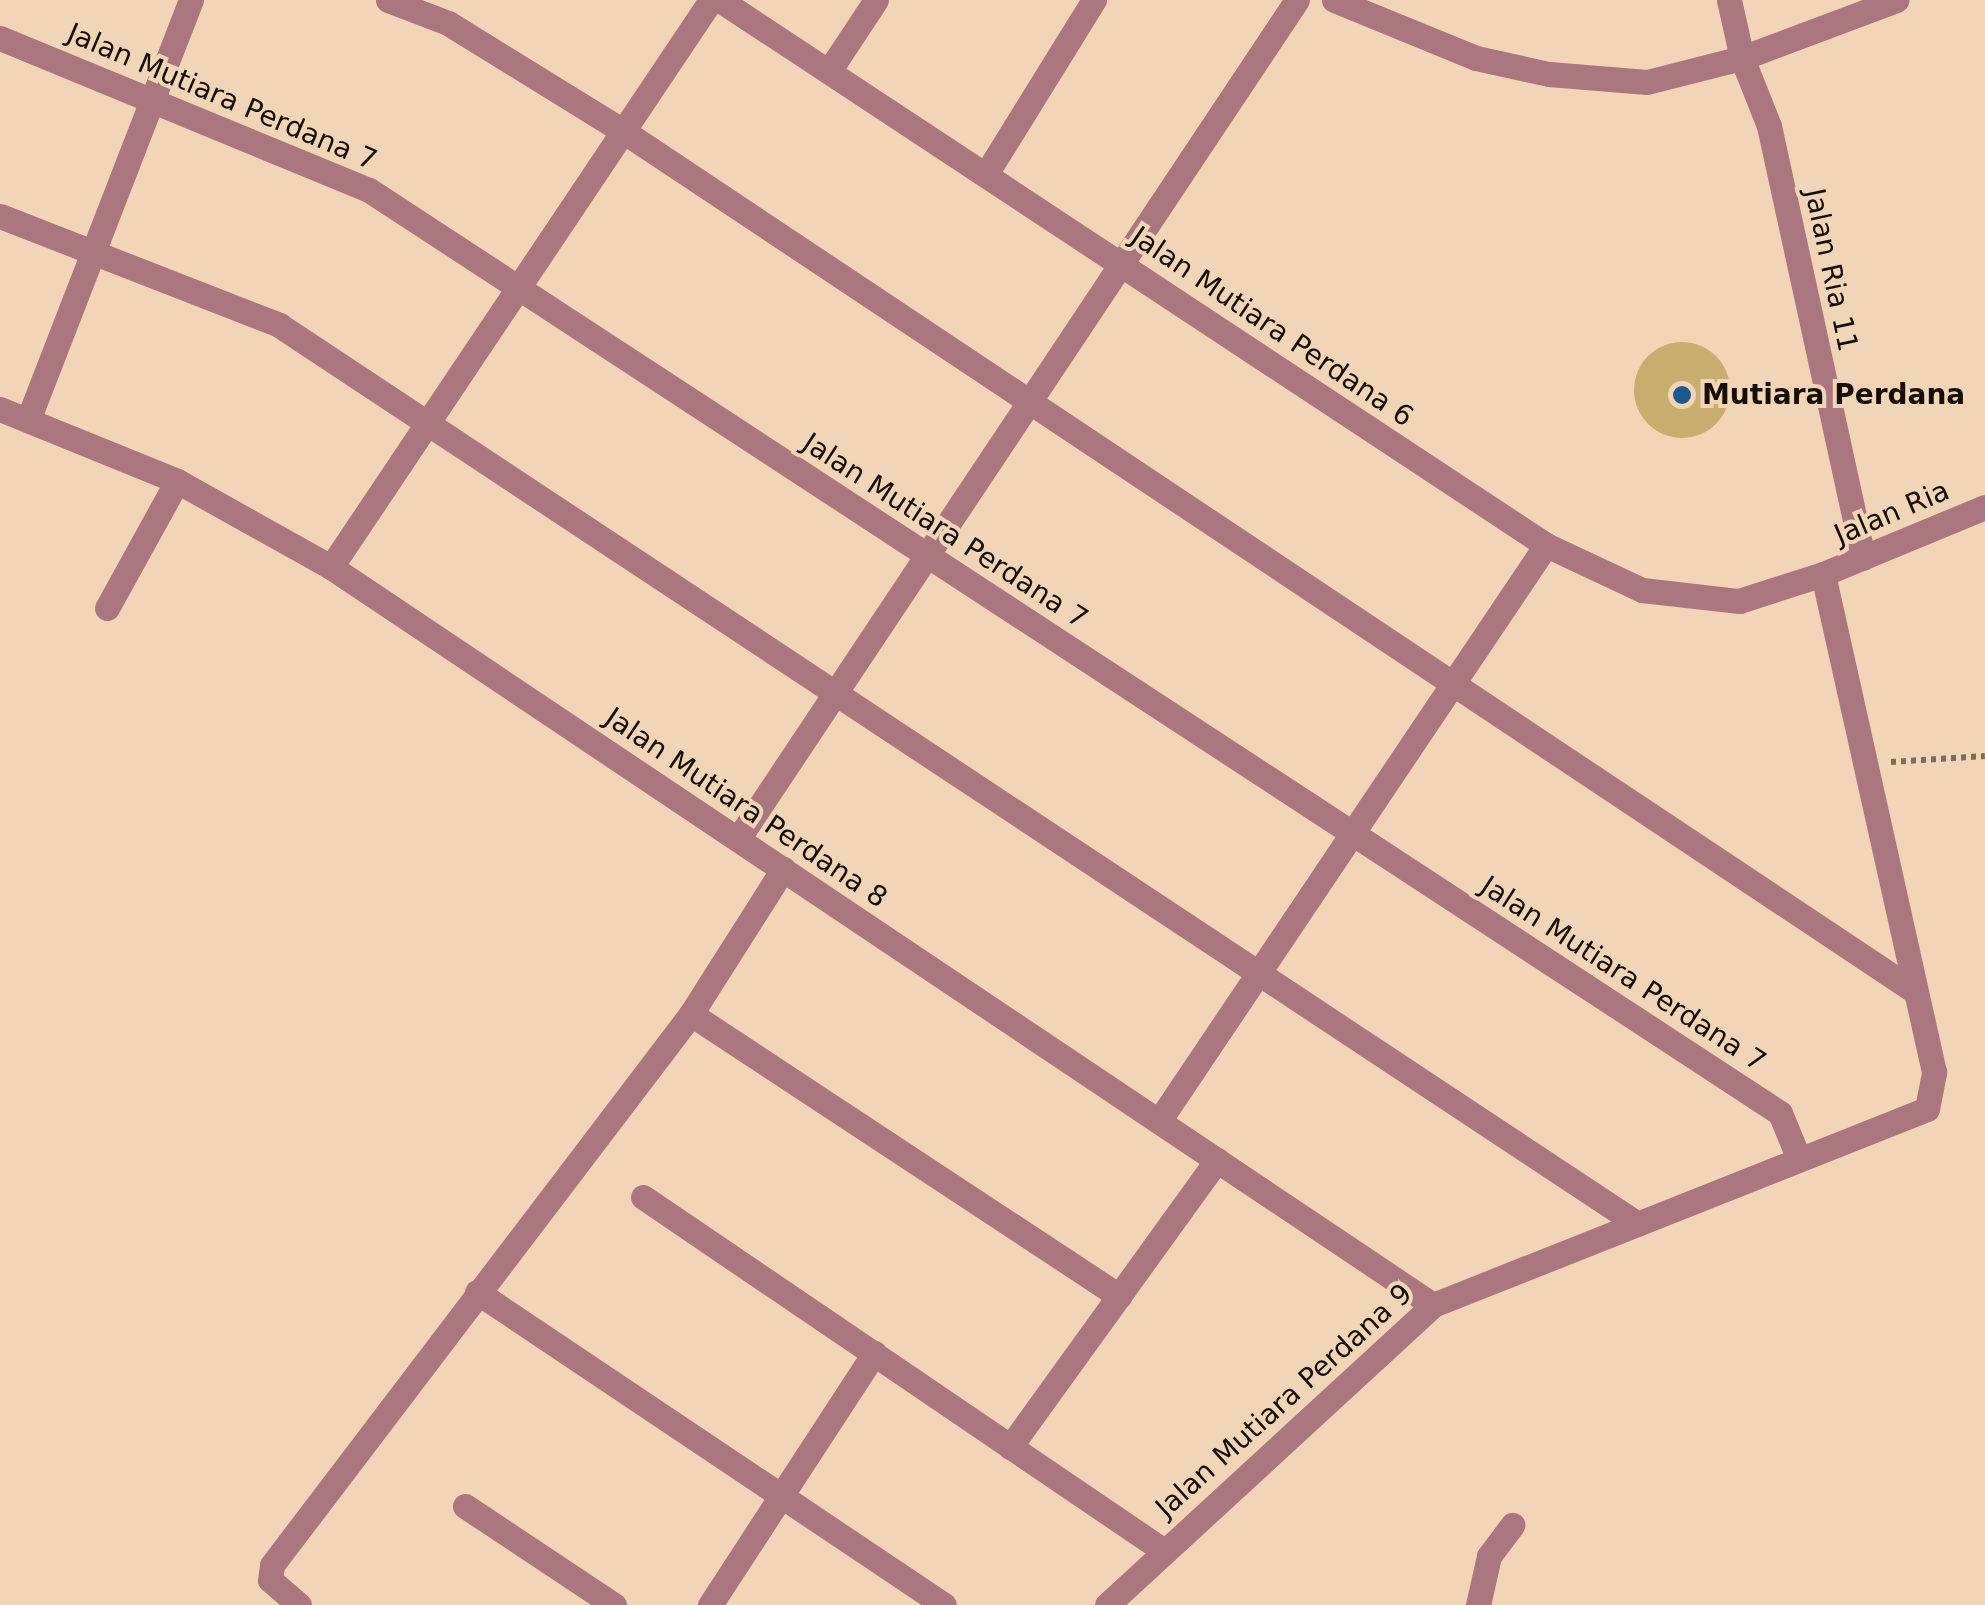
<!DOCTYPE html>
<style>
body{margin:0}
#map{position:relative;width:1985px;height:1605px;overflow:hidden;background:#f2d5b7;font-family:"DejaVu Sans",sans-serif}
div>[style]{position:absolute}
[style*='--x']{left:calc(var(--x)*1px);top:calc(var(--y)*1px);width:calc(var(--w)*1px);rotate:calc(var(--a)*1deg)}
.building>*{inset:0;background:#c7ae6f}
.round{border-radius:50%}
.path>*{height:6px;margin-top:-3px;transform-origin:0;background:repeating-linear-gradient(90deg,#7e6b58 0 5px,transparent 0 10px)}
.minor>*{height:25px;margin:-12.5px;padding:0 12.5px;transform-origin:12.5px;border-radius:12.5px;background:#ab777f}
.dots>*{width:28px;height:28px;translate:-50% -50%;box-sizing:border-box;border:5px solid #f2d5b7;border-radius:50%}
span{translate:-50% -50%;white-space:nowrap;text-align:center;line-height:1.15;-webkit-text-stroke:8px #f2d5b7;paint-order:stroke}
.street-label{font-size:28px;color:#150c03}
.poi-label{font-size:28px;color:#150c03;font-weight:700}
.left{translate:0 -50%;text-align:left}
</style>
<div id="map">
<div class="building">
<div class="round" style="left:1634px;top:342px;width:96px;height:96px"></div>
</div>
<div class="path">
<div style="--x:1891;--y:762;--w:94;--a:-3.7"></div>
</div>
<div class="minor">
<div style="--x:388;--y:0;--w:64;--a:21"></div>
<div style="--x:448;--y:23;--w:206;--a:31.7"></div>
<div style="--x:623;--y:131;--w:1553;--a:33.66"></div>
<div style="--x:720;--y:0;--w:990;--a:33.42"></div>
<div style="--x:1546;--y:545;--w:106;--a:25.1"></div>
<div style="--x:1642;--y:590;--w:98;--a:6.5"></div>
<div style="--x:1739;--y:601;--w:88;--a:-17.8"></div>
<div style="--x:1823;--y:574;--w:175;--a:-22.5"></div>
<div style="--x:1334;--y:0;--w:153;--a:22.2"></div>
<div style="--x:1476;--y:58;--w:75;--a:12.4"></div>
<div style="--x:1549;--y:74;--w:98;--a:4.7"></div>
<div style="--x:1647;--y:82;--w:98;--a:-14.2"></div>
<div style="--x:1742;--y:58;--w:165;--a:-20.6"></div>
<div style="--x:1729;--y:0;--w:59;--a:77.4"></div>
<div style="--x:1742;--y:58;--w:73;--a:68.3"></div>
<div style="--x:1769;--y:126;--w:442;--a:77.7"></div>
<div style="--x:0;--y:38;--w:399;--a:22.4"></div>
<div style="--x:369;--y:190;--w:1686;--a:33.19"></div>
<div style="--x:1780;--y:1113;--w:50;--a:67.6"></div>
<div style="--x:829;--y:71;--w:85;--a:-56.5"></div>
<div style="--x:986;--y:174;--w:205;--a:-58.2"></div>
<div style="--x:0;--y:216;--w:300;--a:21.3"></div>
<div style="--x:279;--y:325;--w:1629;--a:33.49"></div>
<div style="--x:0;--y:409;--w:191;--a:22.1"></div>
<div style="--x:177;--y:481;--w:176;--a:29.2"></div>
<div style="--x:331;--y:567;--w:1326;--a:33.81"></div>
<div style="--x:28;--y:420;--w:451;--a:-68.8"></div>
<div style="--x:331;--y:567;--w:683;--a:-56.17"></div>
<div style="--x:107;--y:608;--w:145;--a:-61.1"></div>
<div style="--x:738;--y:839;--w:1008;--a:-56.33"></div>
<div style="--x:691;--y:1014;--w:513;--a:33.38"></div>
<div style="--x:1159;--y:1121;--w:694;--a:-56.1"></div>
<div style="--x:643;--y:1197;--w:630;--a:34.19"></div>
<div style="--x:477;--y:1292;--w:562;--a:33.83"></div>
<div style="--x:1010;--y:1447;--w:354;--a:-54.2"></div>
<div style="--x:465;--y:1506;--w:179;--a:33.6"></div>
<div style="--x:299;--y:1605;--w:38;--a:-139"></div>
<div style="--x:270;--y:1580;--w:15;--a:-82"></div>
<div style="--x:272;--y:1565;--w:692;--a:-52.75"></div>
<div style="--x:691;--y:1014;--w:172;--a:-57.6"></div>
<div style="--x:710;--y:1605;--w:301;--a:-56.9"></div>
<div style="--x:1107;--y:1605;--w:443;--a:-42.6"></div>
<div style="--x:1433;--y:1305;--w:531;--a:-21.64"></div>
<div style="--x:1927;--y:1109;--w:38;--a:-79"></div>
<div style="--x:1934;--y:1072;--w:510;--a:-102.57"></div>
<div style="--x:1478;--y:1605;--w:50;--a:-77.3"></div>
<div style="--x:1489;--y:1556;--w:39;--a:-53"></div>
</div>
<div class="dots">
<div style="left:1682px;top:395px;background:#1b5a90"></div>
</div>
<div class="street-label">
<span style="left:222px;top:97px;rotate:23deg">Jalan Mutiara Perdana 7</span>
<span style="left:1831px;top:270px;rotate:78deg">Jalan Ria 11</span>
<span style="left:1272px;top:327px;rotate:34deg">Jalan Mutiara Perdana 6</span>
<span style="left:1892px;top:513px;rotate:-23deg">Jalan Ria</span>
<span style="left:945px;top:531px;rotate:33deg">Jalan Mutiara Perdana 7</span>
<span style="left:746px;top:808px;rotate:34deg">Jalan Mutiara Perdana 8</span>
<span style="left:1623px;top:974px;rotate:33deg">Jalan Mutiara Perdana 7</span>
<span style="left:1284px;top:1401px;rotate:-42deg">Jalan Mutiara Perdana 9</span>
</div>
<div class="poi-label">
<span class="left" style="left:1702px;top:395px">Mutiara Perdana</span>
</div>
</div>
